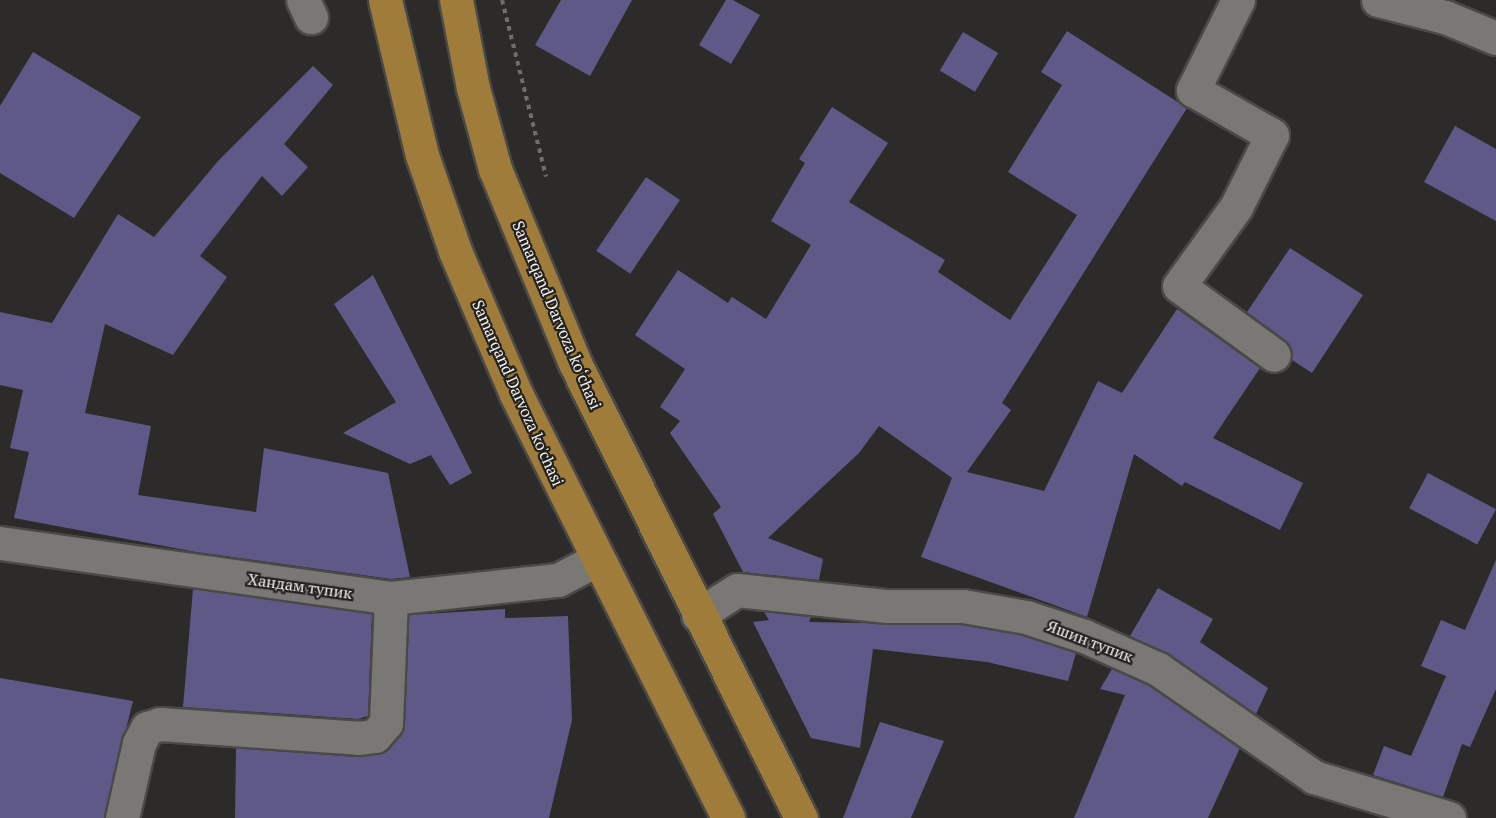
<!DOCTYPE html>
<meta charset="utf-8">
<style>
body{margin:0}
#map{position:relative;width:1496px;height:818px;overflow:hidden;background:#2d2b29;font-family:"PT Serif",serif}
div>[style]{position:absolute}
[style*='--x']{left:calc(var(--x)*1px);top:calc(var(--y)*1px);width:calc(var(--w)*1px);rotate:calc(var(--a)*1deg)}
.building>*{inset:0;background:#5f5987;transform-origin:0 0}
.path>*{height:4px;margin-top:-2px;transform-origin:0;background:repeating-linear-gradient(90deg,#6f6e6c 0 4.5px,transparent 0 9px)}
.roads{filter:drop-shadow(2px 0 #4b4947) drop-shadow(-2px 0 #4b4947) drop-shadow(0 2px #4b4947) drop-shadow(0 -2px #4b4947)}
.minor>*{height:33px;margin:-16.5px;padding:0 16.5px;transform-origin:16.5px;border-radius:16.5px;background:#7a7875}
.major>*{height:33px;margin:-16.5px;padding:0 16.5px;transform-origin:16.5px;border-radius:16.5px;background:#a07c3b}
span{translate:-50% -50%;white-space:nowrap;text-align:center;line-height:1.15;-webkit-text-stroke:4.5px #24221f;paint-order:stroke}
.street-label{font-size:16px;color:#f2f1ef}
</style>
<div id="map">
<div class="building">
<div style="clip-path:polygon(561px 0,632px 0,590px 76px,535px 45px)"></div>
<div style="clip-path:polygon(726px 0,733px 0,760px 15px,731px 64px,699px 45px)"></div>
<div style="clip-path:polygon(1067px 31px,1187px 108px,1002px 403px,1011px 410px,967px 472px,1044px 491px,1098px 381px,1122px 393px,1177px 309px,1260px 368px,1213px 438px,1303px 483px,1280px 530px,1185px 482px,1182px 486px,1134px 454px,1087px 617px,921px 557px,952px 478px,879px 426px,859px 453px,768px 538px,823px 559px,819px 580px,743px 572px,713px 514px,721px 507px,670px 433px,680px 421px,660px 407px,685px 369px,635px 335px,678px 270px,728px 303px,732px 297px,766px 319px,811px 245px,771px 221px,805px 163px,799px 159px,832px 107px,888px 143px,849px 202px,945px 260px,938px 272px,1010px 320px,1077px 215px,1008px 172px,1062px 85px,1041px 72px)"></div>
<div style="left:963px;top:32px;width:41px;height:45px;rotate:31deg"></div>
<div style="clip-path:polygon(33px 52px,141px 117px,74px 218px,0 173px,0 106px)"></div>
<div style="clip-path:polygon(313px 66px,333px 85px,284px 144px,308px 167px,282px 196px,262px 176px,200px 256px,227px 277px,173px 355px,105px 324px,85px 413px,151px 426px,138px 495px,256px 512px,264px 448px,388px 473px,410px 577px,391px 579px,196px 552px,14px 518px,29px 452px,10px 448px,23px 390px,0 385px,0 312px,52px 323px,118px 214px,154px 237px,219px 160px)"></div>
<div style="clip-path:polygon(1455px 126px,1496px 149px,1496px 221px,1424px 182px)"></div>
<div style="left:646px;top:177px;width:41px;height:89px;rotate:34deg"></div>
<div style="clip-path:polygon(1290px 248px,1363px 295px,1312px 373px,1292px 360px,1291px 348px,1285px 340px,1247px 312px)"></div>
<div style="clip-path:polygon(373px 275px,472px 473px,450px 485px,431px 455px,410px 464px,343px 433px,396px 402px,334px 304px)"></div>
<div style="left:1428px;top:473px;width:77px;height:40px;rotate:28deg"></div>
<div style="clip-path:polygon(1496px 560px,1496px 689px,1470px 747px,1462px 744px,1443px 797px,1373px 775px,1384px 746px,1411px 756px,1446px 676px,1421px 666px,1441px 620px,1465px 630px)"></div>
<div style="clip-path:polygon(1158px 588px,1213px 619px,1200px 642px,1268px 688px,1256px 714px,1169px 654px,1130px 636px)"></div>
<div style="clip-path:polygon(193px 589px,372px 614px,368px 716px,358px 719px,183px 707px)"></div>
<div style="clip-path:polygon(505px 609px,505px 618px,568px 616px,572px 720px,549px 818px,235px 818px,236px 748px,357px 757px,378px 754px,389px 748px,405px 724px,409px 615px)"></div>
<div style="clip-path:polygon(764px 612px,811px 617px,809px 622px,961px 625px,1021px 635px,1076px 653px,1068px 681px,987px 662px,873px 649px,860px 748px,811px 738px,753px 622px,769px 620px)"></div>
<div style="clip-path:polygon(1112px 669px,1149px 685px,1240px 748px,1208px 818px,1074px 818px,1125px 695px,1100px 689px)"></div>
<div style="clip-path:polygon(0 678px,133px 701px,104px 818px,0 818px)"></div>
<div style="clip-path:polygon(880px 722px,944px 741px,911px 818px,843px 818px)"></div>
</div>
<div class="path">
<div style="--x:502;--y:0;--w:182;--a:76"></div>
</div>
<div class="roads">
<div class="minor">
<div style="--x:303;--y:0;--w:19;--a:65"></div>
<div style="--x:1238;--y:0;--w:101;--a:116.6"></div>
<div style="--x:1193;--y:90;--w:91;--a:29.7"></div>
<div style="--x:1272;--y:135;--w:80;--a:116.6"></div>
<div style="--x:1236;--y:207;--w:97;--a:125.8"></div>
<div style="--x:1179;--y:286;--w:117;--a:36"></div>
<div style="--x:1378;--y:0;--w:69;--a:14.2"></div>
<div style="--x:1445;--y:17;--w:55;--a:22.4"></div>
<div style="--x:0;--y:543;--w:395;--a:8"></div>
<div style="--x:391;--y:598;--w:168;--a:-6.2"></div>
<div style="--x:558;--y:580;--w:43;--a:-27.8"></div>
<div style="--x:698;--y:615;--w:46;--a:-32.7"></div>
<div style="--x:737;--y:590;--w:151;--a:6.1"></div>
<div style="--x:887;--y:606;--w:76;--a:0"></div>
<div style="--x:963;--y:606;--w:64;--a:9.9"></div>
<div style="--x:1026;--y:617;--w:61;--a:18.1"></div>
<div style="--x:1084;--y:636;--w:81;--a:24"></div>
<div style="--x:1158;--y:669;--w:190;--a:34.7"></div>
<div style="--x:1314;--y:777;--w:141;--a:16.9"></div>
<div style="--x:122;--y:818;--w:77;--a:-77.2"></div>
<div style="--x:139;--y:743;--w:17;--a:-62"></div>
<div style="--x:147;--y:728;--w:14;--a:-17"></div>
<div style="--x:160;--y:724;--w:198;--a:4"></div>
<div style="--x:358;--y:738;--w:17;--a:-7"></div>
<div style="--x:375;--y:736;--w:17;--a:-50"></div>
<div style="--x:386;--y:723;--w:125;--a:-87.7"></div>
</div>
<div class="major">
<div style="--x:385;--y:0;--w:159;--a:76.6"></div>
<div style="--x:422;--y:155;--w:102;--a:71"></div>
<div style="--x:455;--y:251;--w:155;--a:66.9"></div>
<div style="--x:516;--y:394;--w:474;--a:63.4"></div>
<div style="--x:456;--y:0;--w:90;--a:79.1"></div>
<div style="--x:473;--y:88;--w:84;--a:74.8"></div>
<div style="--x:495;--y:169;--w:210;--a:67.6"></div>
<div style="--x:575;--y:363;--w:508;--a:63.59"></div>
</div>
</div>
<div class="street-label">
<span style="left:557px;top:315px;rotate:67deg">Samarqand Darvoza ko‘chasi</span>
<span style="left:518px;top:393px;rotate:66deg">Samarqand Darvoza ko'chasi</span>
<span style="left:300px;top:586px;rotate:8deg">Хандам тупик</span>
<span style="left:1090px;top:641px;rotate:21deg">Яшин тупик</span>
</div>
</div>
